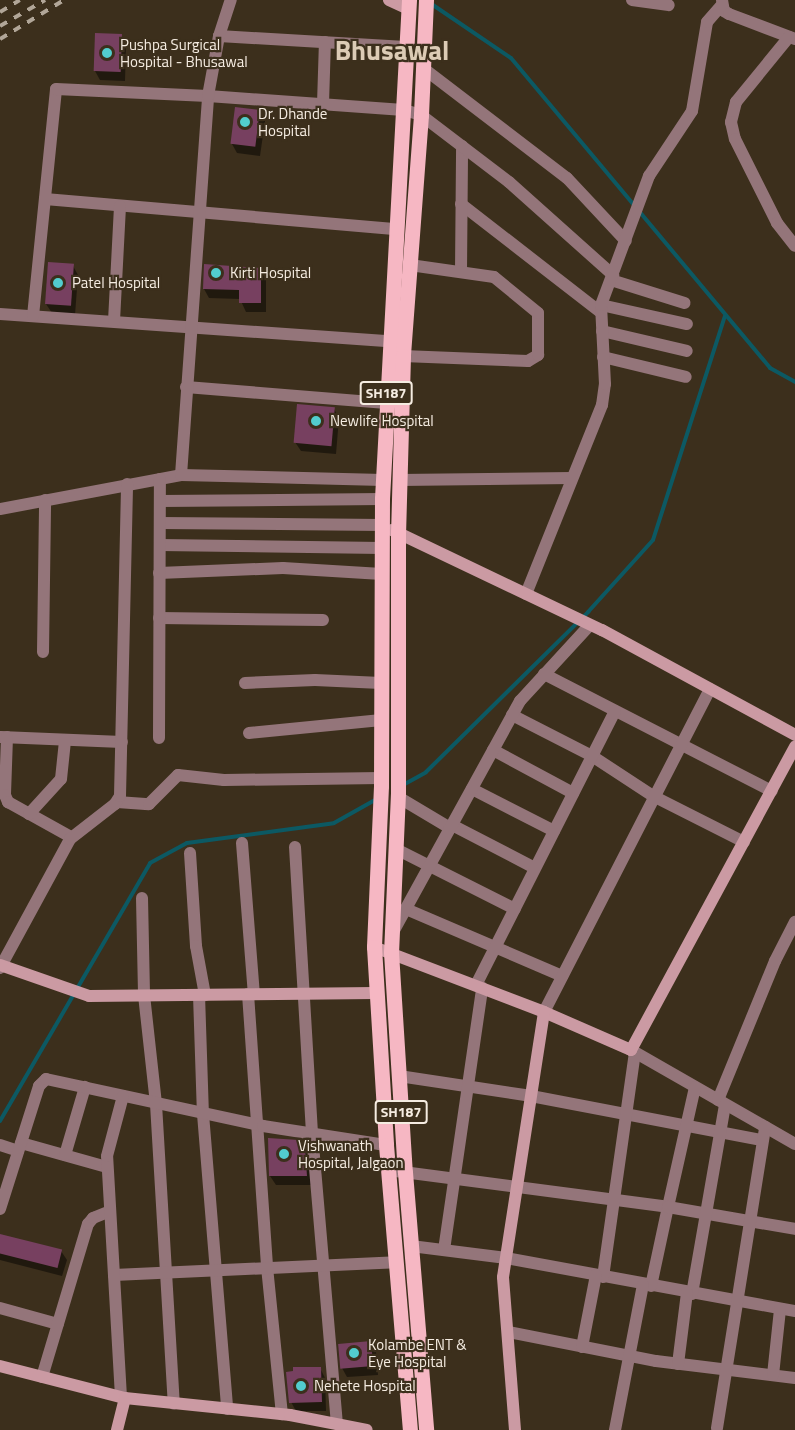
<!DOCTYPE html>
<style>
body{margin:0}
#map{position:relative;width:795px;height:1430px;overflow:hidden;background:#3c2f1c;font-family:"Titillium Web",sans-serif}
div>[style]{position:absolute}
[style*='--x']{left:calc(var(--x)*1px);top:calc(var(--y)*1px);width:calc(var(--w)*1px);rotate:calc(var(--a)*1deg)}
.shadow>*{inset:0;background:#0007}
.stream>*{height:4px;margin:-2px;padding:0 2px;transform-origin:2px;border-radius:2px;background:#0c5963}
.building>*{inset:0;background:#774060;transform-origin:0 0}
.street>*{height:12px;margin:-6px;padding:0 6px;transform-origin:6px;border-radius:6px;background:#94757a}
.secondary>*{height:12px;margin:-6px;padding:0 6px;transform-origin:6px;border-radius:6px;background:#cb9aa3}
.primary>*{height:15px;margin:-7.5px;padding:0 7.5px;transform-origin:7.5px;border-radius:7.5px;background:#f6b7c3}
.rail>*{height:4px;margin-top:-2px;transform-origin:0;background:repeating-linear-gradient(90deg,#b1a698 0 8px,transparent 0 16px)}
.dots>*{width:16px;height:16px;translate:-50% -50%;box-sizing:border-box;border:3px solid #3c2f1c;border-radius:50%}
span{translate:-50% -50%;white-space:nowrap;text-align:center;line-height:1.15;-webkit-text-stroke:4.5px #3c2f1c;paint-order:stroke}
.shield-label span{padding:2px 4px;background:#3c2f1c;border:2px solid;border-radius:4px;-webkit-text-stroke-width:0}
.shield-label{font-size:14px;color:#f5ece1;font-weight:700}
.poi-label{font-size:15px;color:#f5ece1}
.left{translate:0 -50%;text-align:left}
.town-label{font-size:27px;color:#dccbb5;font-weight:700}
</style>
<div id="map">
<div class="shadow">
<div style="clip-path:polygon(121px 35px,126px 45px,125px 81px,100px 80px,95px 71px)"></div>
<div style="clip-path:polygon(259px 111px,265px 121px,260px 156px,237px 153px,232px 144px)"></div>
<div style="clip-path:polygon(73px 266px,78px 275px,75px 315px,52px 313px,46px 304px)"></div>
<div style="clip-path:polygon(260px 269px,266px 279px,266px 312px,246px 312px,240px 299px,209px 298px,204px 289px)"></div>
<div style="clip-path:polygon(334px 409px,339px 418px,336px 454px,301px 451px,295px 442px)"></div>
<div style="clip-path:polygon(299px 1141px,309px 1158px,312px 1185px,276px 1185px,270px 1176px)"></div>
<div style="clip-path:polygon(0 1235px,61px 1251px,67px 1260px,62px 1276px,0 1260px)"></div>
<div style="clip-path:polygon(371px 1343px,376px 1352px,378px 1375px,347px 1377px,342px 1368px)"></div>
<div style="clip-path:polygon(320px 1368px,325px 1378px,326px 1411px,296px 1411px,291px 1402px)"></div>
</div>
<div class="stream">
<div style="--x:430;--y:3;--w:98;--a:34.2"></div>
<div style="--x:511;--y:58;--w:404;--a:50.1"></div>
<div style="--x:770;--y:368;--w:29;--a:29"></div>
<div style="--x:403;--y:785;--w:26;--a:-29"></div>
<div style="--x:426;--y:772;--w:228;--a:-44.6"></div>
<div style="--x:588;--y:612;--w:97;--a:-47.9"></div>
<div style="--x:653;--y:540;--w:235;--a:-72.2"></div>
<div style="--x:0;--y:1121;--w:298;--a:-59.8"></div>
<div style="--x:150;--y:863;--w:42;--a:-28.4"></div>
<div style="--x:187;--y:843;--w:148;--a:-7.7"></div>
<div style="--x:334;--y:823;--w:47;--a:-29.3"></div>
</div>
<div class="building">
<div style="left:95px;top:33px;width:27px;height:38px;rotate:2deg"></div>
<div style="left:235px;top:107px;width:25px;height:37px;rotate:7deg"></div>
<div style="left:48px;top:262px;width:26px;height:42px;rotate:4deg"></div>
<div style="clip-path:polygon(204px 264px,261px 268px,261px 303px,239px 303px,239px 290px,203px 289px)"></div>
<div style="left:297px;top:404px;width:38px;height:39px;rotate:5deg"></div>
<div style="clip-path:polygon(268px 1138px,299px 1140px,299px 1147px,305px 1147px,307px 1176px,269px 1176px)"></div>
<div style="left:0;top:1234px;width:64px;height:19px;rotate:14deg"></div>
<div style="left:371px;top:1341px;width:25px;height:33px;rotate:85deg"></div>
<div style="clip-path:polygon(293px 1367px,321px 1367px,322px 1402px,289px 1403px,286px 1372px,293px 1371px)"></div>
</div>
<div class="street">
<div style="--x:632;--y:0;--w:37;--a:8"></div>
<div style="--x:722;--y:0;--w:11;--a:80"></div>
<div style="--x:724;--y:11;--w:6;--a:31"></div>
<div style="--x:729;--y:14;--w:71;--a:20.7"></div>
<div style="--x:219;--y:36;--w:187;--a:3.4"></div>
<div style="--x:789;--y:37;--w:84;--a:129.2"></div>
<div style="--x:736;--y:102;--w:21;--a:104"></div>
<div style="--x:731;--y:122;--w:17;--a:77"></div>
<div style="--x:735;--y:139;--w:94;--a:63.4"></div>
<div style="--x:777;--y:223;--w:29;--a:52"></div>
<div style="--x:423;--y:68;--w:181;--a:37.4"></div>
<div style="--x:567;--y:178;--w:86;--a:46.9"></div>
<div style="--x:323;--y:104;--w:62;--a:-88.2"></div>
<div style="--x:45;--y:199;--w:353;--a:4.9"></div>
<div style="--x:461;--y:204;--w:176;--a:37.8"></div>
<div style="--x:461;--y:271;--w:125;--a:-89.5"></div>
<div style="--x:611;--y:280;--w:77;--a:17.3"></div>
<div style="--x:601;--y:305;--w:88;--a:12.5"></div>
<div style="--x:0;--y:314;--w:390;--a:4"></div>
<div style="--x:33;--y:316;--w:228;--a:-84.2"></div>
<div style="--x:56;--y:89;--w:152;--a:2.6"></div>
<div style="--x:208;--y:96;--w:196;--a:4.1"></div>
<div style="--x:404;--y:110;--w:18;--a:16"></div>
<div style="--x:421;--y:115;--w:111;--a:37.3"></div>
<div style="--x:509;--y:182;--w:140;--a:41.8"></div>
<div style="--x:114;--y:321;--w:115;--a:-87"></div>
<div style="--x:602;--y:331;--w:87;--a:13.2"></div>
<div style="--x:403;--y:356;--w:125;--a:2.3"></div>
<div style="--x:528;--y:361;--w:12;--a:-31"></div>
<div style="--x:538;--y:355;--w:42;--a:-90"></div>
<div style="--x:538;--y:313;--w:57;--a:-140.7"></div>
<div style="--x:494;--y:277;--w:85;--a:-171.9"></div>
<div style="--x:603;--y:357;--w:85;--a:13.5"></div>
<div style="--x:186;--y:387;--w:201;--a:4.6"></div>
<div style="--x:181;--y:475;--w:380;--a:-85.9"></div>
<div style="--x:208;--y:96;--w:61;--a:-79.6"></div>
<div style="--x:219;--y:36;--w:38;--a:-72"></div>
<div style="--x:399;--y:480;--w:173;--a:-0.7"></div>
<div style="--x:160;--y:501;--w:222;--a:-0.5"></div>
<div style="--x:0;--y:509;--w:184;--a:-10.6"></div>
<div style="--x:181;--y:475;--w:202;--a:1.4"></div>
<div style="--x:160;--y:523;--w:222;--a:0.5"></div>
<div style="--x:160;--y:545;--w:222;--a:0.8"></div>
<div style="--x:159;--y:573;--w:124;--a:-2.3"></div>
<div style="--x:283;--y:568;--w:99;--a:3.5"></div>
<div style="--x:526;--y:594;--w:204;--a:-68.1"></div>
<div style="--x:602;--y:405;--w:21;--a:-82"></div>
<div style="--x:605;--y:384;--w:79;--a:-92.9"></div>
<div style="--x:601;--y:305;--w:138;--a:-69.6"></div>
<div style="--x:649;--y:176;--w:78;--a:-56.5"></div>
<div style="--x:692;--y:111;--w:90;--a:-80.4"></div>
<div style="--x:707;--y:22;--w:23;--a:-49"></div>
<div style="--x:159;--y:618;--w:164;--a:0.7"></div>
<div style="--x:43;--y:652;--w:152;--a:-89.2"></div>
<div style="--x:544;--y:674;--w:256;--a:27.2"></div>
<div style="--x:245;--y:683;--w:70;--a:-2.5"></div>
<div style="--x:315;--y:680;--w:66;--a:2.6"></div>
<div style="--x:512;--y:715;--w:90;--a:27.1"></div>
<div style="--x:592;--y:756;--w:73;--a:33.3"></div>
<div style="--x:653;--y:796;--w:102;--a:26.8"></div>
<div style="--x:249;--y:733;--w:133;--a:-5.6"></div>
<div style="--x:1;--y:737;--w:121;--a:2.4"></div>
<div style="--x:7;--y:737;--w:58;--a:92"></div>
<div style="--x:5;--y:795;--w:8;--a:67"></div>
<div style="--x:8;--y:802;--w:72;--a:29.1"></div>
<div style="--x:159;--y:738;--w:259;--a:-89.8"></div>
<div style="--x:493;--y:750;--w:91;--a:28.3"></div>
<div style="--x:472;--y:789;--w:92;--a:27.1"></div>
<div style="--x:398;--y:797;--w:61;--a:30.8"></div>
<div style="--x:117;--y:802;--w:32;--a:4"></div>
<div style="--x:149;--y:804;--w:41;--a:-45"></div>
<div style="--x:178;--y:775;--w:46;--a:6.2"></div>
<div style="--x:224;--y:780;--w:157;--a:-0.7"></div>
<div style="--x:29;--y:814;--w:47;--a:-47.6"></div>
<div style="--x:61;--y:779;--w:39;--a:-84"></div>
<div style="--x:452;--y:825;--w:93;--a:27.4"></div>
<div style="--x:242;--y:843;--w:151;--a:85.5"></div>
<div style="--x:295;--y:847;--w:287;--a:86.6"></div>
<div style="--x:312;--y:1133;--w:292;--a:85.1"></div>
<div style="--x:396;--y:849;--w:133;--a:26.8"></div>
<div style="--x:190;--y:853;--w:93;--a:86.3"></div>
<div style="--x:196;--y:946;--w:50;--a:79.6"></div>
<div style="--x:142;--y:898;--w:97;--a:88.8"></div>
<div style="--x:144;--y:995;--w:110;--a:83.7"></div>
<div style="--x:156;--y:1104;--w:300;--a:86.6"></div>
<div style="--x:406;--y:909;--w:170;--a:23.2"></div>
<div style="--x:393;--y:932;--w:264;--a:-61.2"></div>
<div style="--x:520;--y:701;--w:103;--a:-47.4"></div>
<div style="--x:0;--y:968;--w:147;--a:-61.5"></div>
<div style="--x:70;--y:839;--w:57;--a:-37.9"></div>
<div style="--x:115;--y:804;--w:9;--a:-58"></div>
<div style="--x:120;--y:796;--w:312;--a:-88.7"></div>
<div style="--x:476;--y:985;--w:307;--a:-63.1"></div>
<div style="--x:248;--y:994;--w:274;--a:86"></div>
<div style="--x:267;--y:1267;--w:148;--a:84.2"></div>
<div style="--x:199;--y:995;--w:119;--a:88.1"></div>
<div style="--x:203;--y:1114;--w:296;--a:85.3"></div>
<div style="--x:544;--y:1012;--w:363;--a:-62.8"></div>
<div style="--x:631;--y:1050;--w:189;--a:29.8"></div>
<div style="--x:399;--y:1076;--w:134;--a:8.6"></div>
<div style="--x:531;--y:1096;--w:235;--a:10.8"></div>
<div style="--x:718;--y:1100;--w:150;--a:-67.7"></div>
<div style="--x:775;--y:961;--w:44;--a:-62.9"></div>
<div style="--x:21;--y:1143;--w:89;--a:15.6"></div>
<div style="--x:0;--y:1145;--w:19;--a:18"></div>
<div style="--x:65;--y:1155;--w:71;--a:-73.6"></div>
<div style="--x:388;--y:1170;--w:282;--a:7.5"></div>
<div style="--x:668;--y:1207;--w:123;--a:-77.3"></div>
<div style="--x:0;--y:1209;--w:129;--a:-72.4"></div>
<div style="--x:39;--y:1086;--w:10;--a:-45"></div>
<div style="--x:46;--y:1079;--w:222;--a:12.2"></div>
<div style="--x:263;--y:1126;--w:124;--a:8.8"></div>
<div style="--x:411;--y:1246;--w:96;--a:7.2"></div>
<div style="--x:506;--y:1258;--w:294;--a:10.4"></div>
<div style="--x:444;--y:1250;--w:265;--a:-81.7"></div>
<div style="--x:114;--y:1275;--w:282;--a:-2.6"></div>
<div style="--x:603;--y:1277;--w:226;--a:-81.9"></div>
<div style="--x:651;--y:1286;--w:81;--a:-77.9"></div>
<div style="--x:668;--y:1207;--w:129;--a:9.8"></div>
<div style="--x:692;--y:1294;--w:192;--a:-80.1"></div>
<div style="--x:0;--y:1308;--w:60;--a:15.4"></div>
<div style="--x:508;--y:1332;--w:151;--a:11.1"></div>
<div style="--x:656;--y:1361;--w:140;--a:7"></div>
<div style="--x:582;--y:1347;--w:73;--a:-79"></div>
<div style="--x:678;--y:1364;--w:72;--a:-82.8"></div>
<div style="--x:773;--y:1375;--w:66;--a:-83.9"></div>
<div style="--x:42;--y:1377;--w:160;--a:-73.3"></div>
<div style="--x:88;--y:1224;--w:8;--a:-50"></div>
<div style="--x:93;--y:1218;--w:18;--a:-22"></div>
<div style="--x:121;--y:1397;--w:241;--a:-93.3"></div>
<div style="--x:107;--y:1156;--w:62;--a:-75.1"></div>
<div style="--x:717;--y:1428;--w:305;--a:-80.9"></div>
<div style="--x:615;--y:1430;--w:148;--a:-79.1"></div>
</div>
<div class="secondary">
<div style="--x:389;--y:0;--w:21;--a:25"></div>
<div style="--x:392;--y:530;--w:233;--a:25.5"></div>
<div style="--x:602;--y:630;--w:220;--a:28.5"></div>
<div style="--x:374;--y:947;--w:182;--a:20.9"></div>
<div style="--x:544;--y:1012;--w:95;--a:23.6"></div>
<div style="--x:631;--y:1050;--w:345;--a:-61.6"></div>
<div style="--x:0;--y:965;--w:94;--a:19.2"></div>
<div style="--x:89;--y:996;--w:286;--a:-0.6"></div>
<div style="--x:0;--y:1366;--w:129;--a:14.4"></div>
<div style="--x:117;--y:1430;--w:33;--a:-76"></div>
<div style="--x:125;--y:1398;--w:166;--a:5.9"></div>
<div style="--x:290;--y:1415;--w:78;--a:11"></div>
<div style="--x:515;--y:1430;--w:153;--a:-94.5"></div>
<div style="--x:503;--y:1277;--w:268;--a:-81.2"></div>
</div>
<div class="primary">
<div style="--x:409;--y:0;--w:500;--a:93.1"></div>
<div style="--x:382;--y:499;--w:287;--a:90.2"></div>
<div style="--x:381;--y:786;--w:161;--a:92.5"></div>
<div style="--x:374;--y:947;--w:198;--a:86.5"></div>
<div style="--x:386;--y:1145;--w:286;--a:85.2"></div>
<div style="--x:426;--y:0;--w:115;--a:92.5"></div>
<div style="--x:421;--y:115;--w:242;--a:94.3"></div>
<div style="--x:403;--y:356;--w:176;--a:91.6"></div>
<div style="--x:398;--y:532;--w:261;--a:90"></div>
<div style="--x:398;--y:793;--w:159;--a:92.5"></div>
<div style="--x:391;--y:952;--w:220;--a:86.4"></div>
<div style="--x:405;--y:1172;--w:259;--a:85.3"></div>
</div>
<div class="rail">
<div style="--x:0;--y:12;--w:23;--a:-31"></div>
<div style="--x:0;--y:26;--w:52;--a:-30"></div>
<div style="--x:0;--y:39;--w:75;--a:-31.4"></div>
</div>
<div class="dots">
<div style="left:107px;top:53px;background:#52cdce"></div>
<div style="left:245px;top:122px;background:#52cdce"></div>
<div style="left:216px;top:273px;background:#52cdce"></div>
<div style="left:58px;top:283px;background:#52cdce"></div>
<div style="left:316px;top:421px;background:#52cdce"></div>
<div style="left:284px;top:1154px;background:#52cdce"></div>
<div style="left:354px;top:1353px;background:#52cdce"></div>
<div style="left:301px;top:1386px;background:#52cdce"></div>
</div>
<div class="shield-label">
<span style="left:386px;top:393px">SH187</span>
<span style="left:401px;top:1112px">SH187</span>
</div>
<div class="poi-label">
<span class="left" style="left:120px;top:53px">Pushpa Surgical<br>Hospital - Bhusawal</span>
<span class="left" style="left:258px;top:122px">Dr. Dhande<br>Hospital</span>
<span class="left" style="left:230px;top:273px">Kirti Hospital</span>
<span class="left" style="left:72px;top:283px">Patel Hospital</span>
<span class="left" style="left:330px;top:421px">Newlife Hospital</span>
<span class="left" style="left:298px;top:1154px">Vishwanath<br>Hospital, Jalgaon</span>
<span class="left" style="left:368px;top:1353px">Kolambe ENT &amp;<br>Eye Hospital</span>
<span class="left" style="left:314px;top:1386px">Nehete Hospital</span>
</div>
<div class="town-label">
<span style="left:392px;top:50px">Bhusawal</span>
</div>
</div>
